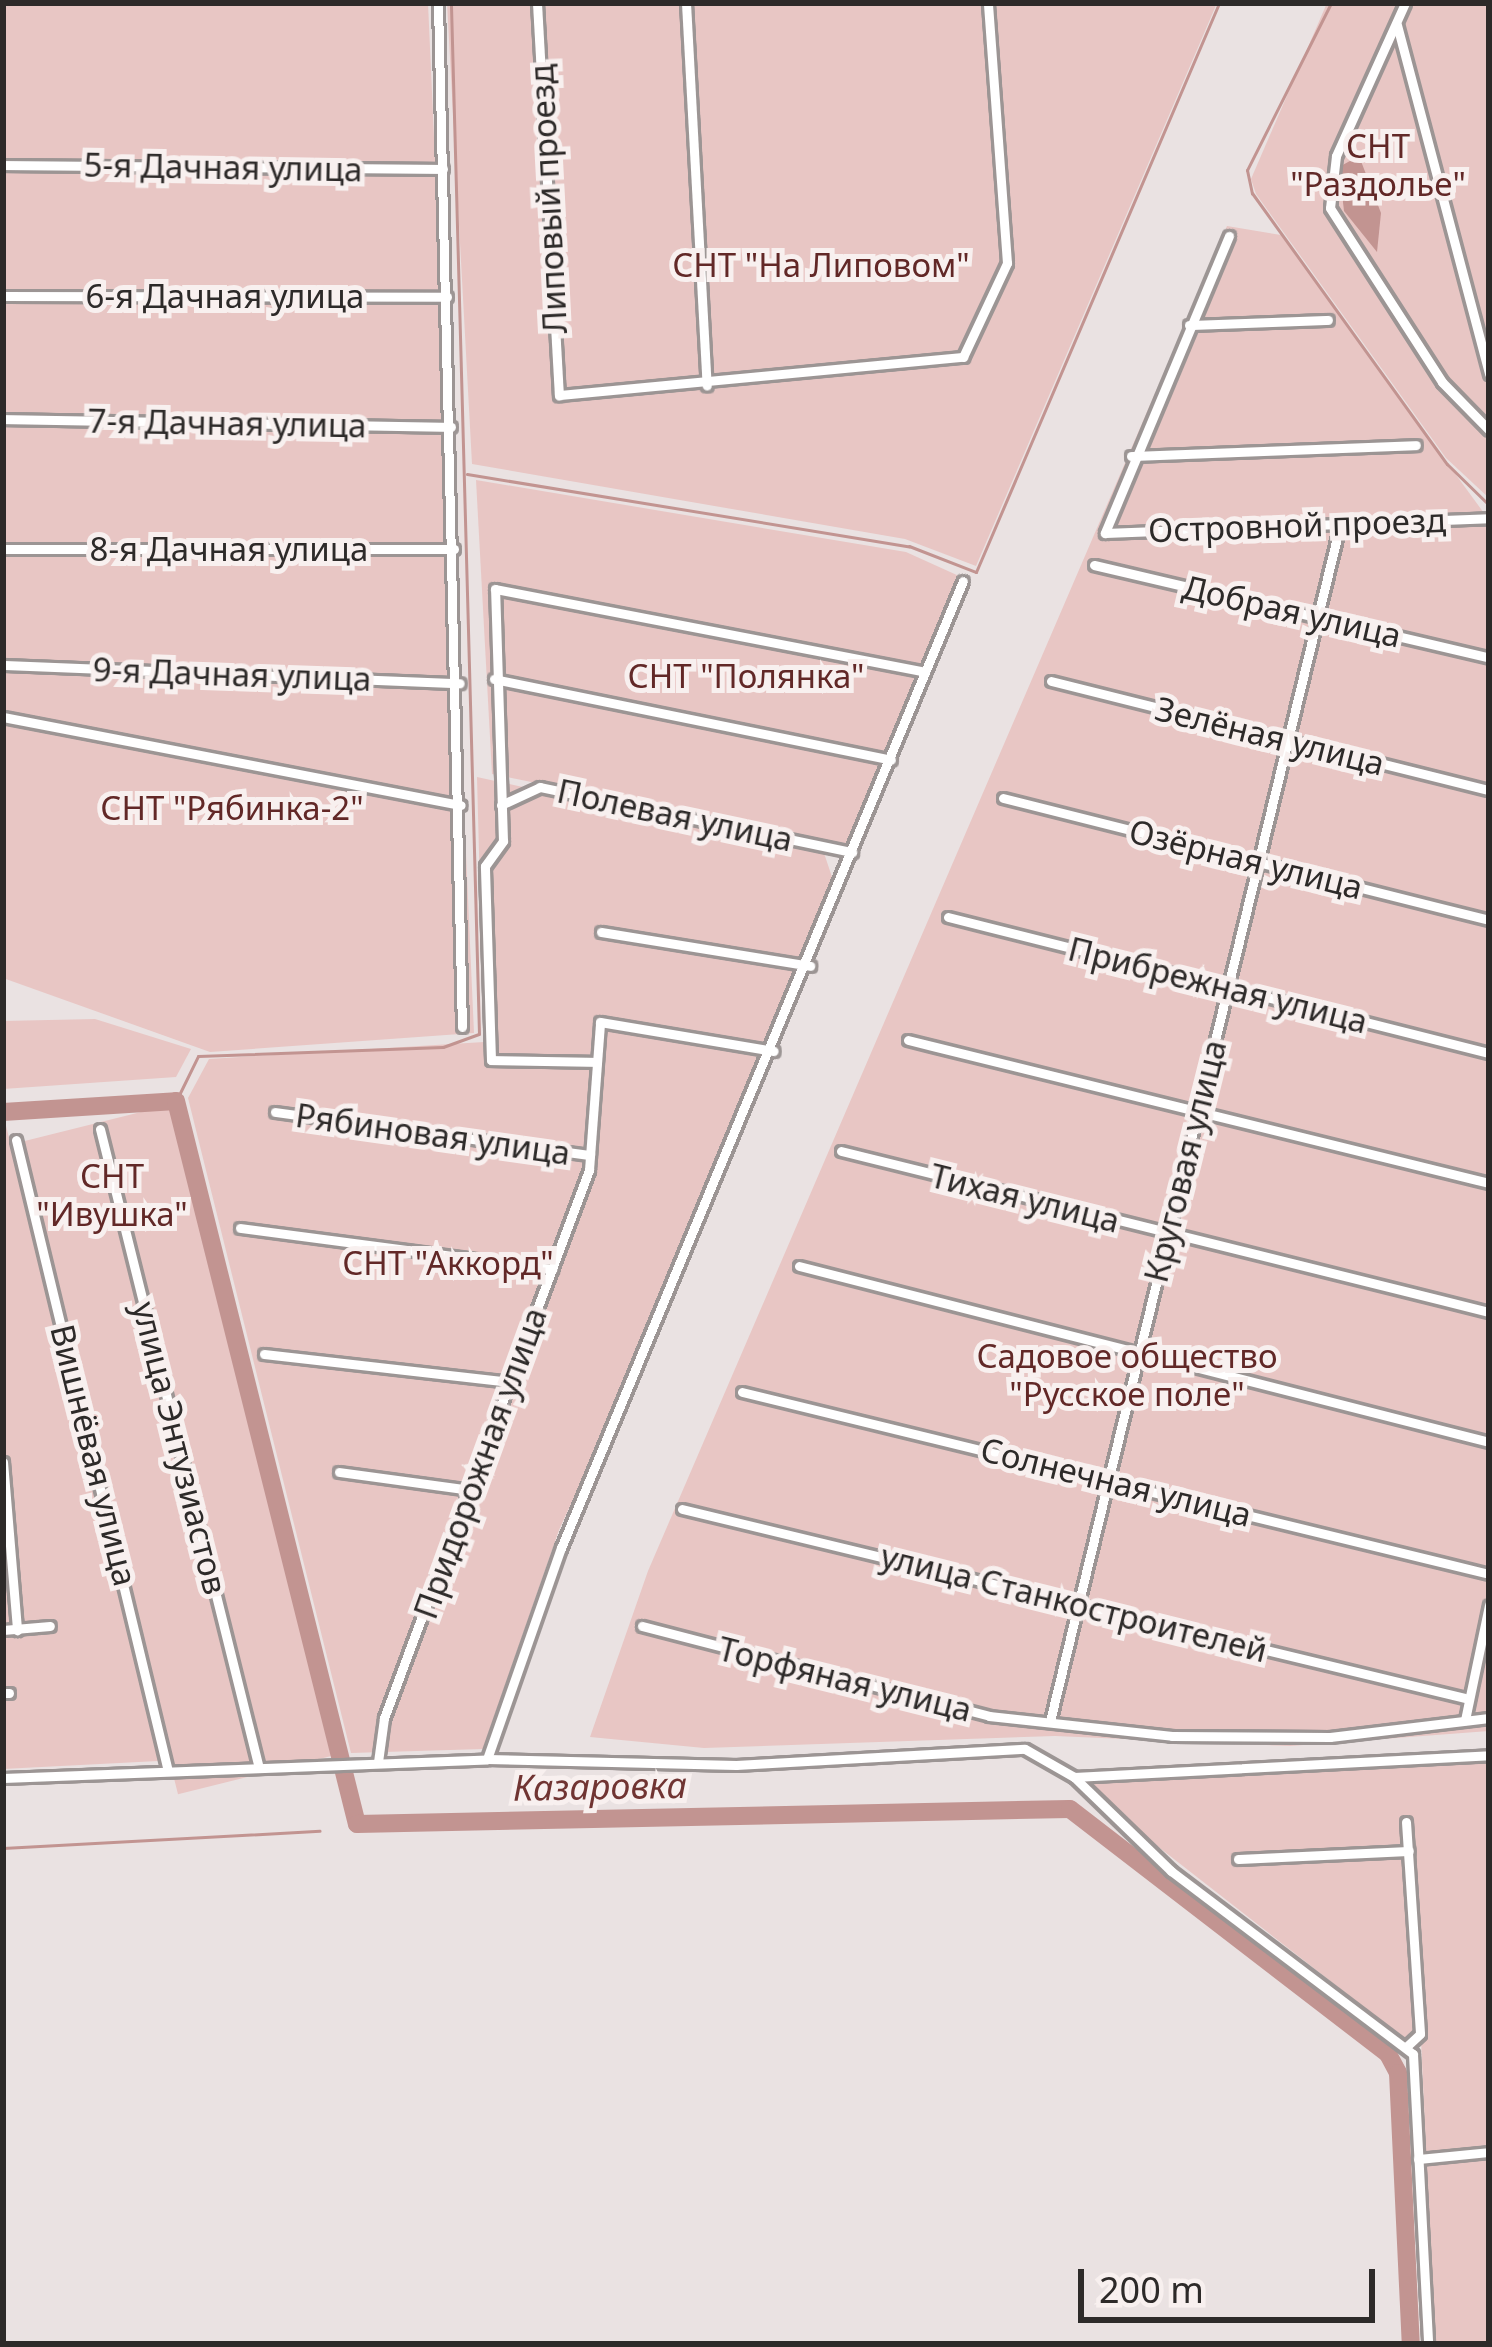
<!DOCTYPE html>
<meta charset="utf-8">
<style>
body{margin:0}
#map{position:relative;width:1492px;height:2347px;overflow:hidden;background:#eae2e2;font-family:"Noto Sans",sans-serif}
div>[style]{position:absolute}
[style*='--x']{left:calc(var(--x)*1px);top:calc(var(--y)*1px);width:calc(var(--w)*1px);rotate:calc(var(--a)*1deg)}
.green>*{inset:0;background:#e8c6c4;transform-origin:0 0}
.water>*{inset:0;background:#c29491}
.stream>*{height:3px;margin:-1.5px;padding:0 1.5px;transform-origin:1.5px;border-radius:1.5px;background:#c29491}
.river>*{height:18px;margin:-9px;padding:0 9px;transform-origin:9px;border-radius:9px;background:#c29491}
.roads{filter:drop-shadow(3px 0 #9c9594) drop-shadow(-3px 0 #9c9594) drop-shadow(0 3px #9c9594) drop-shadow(0 -3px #9c9594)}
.minor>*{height:9px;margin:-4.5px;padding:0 4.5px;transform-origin:4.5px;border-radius:4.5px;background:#fff}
span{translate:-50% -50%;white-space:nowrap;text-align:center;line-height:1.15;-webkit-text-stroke:10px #f8f0ef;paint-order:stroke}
.park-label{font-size:33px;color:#622827}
.street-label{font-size:33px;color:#2d2a29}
.water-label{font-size:36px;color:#703432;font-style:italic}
.frame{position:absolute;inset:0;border:6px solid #2d2a29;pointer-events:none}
.scale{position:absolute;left:1078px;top:2269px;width:297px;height:54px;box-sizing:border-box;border:6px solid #2d2a29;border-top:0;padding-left:15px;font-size:36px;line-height:42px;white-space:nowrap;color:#2d2a29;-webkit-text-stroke:9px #f8f0ef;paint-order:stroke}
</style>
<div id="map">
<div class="green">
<div style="clip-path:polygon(428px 3px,474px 1033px,210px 1052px,3px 978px,3px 5px)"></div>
<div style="clip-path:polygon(447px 3px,1217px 3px,976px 566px,905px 539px,472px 464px)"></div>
<div style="clip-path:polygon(1327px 3px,1489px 3px,1489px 498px,1446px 458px,1256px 194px,1251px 179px)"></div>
<div style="clip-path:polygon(1227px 226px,1281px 235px,1489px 520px,1489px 1731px,1290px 1746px,1055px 1736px,704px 1748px,590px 1737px,648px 1571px)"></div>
<div style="clip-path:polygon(476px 480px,906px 552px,959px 576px,847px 846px,492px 774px)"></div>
<div style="clip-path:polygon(477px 777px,824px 853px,833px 880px,665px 1298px,559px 1530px,483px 1749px,351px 1753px,188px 1098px,209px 1059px,484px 1042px)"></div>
<div style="clip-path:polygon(95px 1019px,191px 1049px,176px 1077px,3px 1089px,3px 1021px)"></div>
<div style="left:169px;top:1105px;width:671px;height:158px;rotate:76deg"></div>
<div style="clip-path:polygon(3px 1114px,117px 1564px,158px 1761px,3px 1769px)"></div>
<div style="clip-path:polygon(1489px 1760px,1489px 2344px,1435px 2344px,1421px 2040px,1406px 2040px,1088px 1792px,1097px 1780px)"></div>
</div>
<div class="water">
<div style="clip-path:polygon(1359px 156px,1381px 213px,1377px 252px,1344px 211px,1339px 167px)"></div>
</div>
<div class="stream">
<div style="--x:1331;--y:3;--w:187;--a:116.7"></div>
<div style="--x:1247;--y:170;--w:24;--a:78"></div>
<div style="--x:1252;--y:193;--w:334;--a:54.3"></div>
<div style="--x:1447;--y:464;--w:59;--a:44.3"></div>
<div style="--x:467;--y:474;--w:448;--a:9.3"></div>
<div style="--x:909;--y:546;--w:72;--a:21.2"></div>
<div style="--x:976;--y:572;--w:619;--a:-66.87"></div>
<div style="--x:176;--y:1101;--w:50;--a:-63.9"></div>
<div style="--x:198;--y:1056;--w:245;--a:-2.1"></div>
<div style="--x:443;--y:1047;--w:38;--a:-20"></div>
<div style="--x:479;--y:1034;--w:1031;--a:-91.56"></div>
<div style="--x:3;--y:1848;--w:317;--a:-3.1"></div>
</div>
<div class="river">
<div style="--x:3;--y:1112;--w:173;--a:-3.6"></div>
<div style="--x:176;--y:1101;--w:745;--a:75.95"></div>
<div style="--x:357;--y:1824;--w:713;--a:-1.21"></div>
<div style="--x:1070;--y:1809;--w:401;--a:37.6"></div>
<div style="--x:1388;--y:2054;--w:21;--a:62"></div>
<div style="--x:1398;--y:2073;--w:271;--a:87.3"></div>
</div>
<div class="roads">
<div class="minor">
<div style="--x:438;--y:3;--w:1024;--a:88.66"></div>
<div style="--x:537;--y:3;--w:393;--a:86.8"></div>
<div style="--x:559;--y:395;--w:406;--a:-5.4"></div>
<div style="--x:963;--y:357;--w:104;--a:-64.9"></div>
<div style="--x:1007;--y:263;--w:261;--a:-94.2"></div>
<div style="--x:686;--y:3;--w:383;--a:86.9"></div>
<div style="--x:1405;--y:3;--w:168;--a:114.3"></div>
<div style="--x:1336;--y:156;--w:52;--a:96.6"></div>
<div style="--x:1330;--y:208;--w:207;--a:57.2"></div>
<div style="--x:1442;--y:382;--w:67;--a:45.6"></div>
<div style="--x:1397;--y:25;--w:361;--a:75.2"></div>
<div style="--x:3;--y:165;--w:440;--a:0.5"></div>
<div style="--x:1229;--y:236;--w:322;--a:112.7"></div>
<div style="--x:1105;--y:533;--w:384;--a:-2.2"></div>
<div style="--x:3;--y:296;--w:444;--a:0.1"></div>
<div style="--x:1189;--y:325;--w:139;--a:-2.1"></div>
<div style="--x:3;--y:419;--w:448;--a:1"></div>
<div style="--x:1131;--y:456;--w:285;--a:-2.2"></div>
<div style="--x:3;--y:549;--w:451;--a:0"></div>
<div style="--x:1094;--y:565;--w:406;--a:13.2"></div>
<div style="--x:3;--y:665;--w:457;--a:2.3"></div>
<div style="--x:494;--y:679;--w:405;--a:11.5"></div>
<div style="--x:1051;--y:681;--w:451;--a:14"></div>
<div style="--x:3;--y:717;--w:466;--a:10.9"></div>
<div style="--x:1003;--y:798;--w:501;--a:14.09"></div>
<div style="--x:501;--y:805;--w:43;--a:-24.8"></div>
<div style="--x:540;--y:787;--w:319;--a:11.8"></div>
<div style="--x:948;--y:917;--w:558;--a:14.11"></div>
<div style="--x:601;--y:932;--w:212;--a:9.2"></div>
<div style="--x:908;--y:1040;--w:598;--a:13.83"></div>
<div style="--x:597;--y:1062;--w:106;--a:-178.9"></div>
<div style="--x:491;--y:1060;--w:194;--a:-91.8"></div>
<div style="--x:485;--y:866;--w:31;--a:-54"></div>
<div style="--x:503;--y:841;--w:252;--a:-91.8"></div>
<div style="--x:495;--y:589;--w:438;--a:10.9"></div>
<div style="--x:275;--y:1112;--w:318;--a:7.8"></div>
<div style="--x:100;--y:1129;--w:658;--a:76.03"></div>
<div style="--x:16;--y:1140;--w:649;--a:76.46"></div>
<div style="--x:841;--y:1151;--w:668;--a:13.95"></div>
<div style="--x:240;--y:1228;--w:315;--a:7.5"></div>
<div style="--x:799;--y:1266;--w:712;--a:14.31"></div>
<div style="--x:264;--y:1354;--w:248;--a:6.5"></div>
<div style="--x:742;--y:1392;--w:769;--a:13.69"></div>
<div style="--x:3;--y:1462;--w:169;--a:85.2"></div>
<div style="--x:339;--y:1472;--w:132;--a:7.8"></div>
<div style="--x:682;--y:1509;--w:805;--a:13.57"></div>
<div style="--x:642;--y:1626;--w:358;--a:14.5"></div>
<div style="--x:989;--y:1716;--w:184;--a:6.2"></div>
<div style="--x:1172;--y:1736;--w:158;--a:0.4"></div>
<div style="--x:1330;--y:1737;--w:160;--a:-6.8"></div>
<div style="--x:3;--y:1630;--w:47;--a:-4.9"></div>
<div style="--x:3;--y:1693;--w:6;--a:0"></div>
<div style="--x:1465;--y:1720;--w:117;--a:-78.2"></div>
<div style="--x:1050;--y:1721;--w:1235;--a:-76.37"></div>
<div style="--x:487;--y:1759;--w:224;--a:-70.7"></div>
<div style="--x:561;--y:1548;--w:1047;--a:-67.43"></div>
<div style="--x:378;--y:1762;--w:44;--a:-82.2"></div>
<div style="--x:384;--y:1718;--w:585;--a:-69.49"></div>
<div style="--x:589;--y:1170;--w:148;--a:-85.7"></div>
<div style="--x:600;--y:1022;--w:176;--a:9.5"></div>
<div style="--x:1074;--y:1777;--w:135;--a:44.1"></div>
<div style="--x:1171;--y:1871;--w:303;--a:37.1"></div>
<div style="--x:1413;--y:2054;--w:290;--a:87"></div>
<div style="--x:3;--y:1778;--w:484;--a:-2.2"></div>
<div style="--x:487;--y:1759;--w:249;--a:1.4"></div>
<div style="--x:736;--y:1765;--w:289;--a:-3.2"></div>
<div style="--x:1025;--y:1749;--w:56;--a:29.7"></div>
<div style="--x:1074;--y:1777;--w:416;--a:-3"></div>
<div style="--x:1406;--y:1822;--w:212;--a:86.2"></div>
<div style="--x:1420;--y:2034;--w:18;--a:137"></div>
<div style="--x:1238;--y:1859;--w:171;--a:-2.7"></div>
<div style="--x:1418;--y:2159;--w:71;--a:-5.6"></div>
</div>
</div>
<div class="park-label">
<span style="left:1378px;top:165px">СНТ<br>"Раздолье"</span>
<span style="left:821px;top:265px">СНТ "На Липовом"</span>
<span style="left:746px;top:676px">СНТ "Полянка"</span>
<span style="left:232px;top:808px">СНТ "Рябинка-2"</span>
<span style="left:112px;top:1195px">СНТ<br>"Ивушка"</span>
<span style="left:448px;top:1263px">СНТ "Аккорд"</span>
<span style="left:1127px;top:1375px">Садовое общество<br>"Русское поле"</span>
</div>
<div class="street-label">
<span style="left:223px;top:167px;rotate:1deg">5-я Дачная улица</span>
<span style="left:548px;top:199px;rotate:-93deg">Липовый проезд</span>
<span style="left:225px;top:296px">6-я Дачная улица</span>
<span style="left:227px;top:423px;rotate:1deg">7-я Дачная улица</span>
<span style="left:1297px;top:525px;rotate:-2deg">Островной проезд</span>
<span style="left:229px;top:549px">8-я Дачная улица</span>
<span style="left:1292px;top:611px;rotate:13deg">Добрая улица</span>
<span style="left:232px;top:674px;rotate:2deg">9-я Дачная улица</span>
<span style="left:1270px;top:736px;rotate:14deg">Зелёная улица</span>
<span style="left:675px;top:815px;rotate:12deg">Полевая улица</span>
<span style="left:1246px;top:859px;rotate:14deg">Озёрная улица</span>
<span style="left:1218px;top:985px;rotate:14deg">Прибрежная улица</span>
<span style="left:433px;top:1134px;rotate:8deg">Рябиновая улица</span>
<span style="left:1185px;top:1161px;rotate:-76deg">Круговая улица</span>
<span style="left:1025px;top:1198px;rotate:14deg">Тихая улица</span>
<span style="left:180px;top:1448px;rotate:76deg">улица Энтузиастов</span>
<span style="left:94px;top:1455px;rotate:76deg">Вишнёвая улица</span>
<span style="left:480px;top:1463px;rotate:-70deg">Придорожная улица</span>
<span style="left:1116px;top:1482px;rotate:14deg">Солнечная улица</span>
<span style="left:1074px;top:1603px;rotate:14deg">улица Станкостроителей</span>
<span style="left:845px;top:1679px;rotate:14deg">Торфяная улица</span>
</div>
<div class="water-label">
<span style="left:600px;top:1786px;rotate:-1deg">Казаровка</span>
</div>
<div class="frame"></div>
<div class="scale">200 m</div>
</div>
